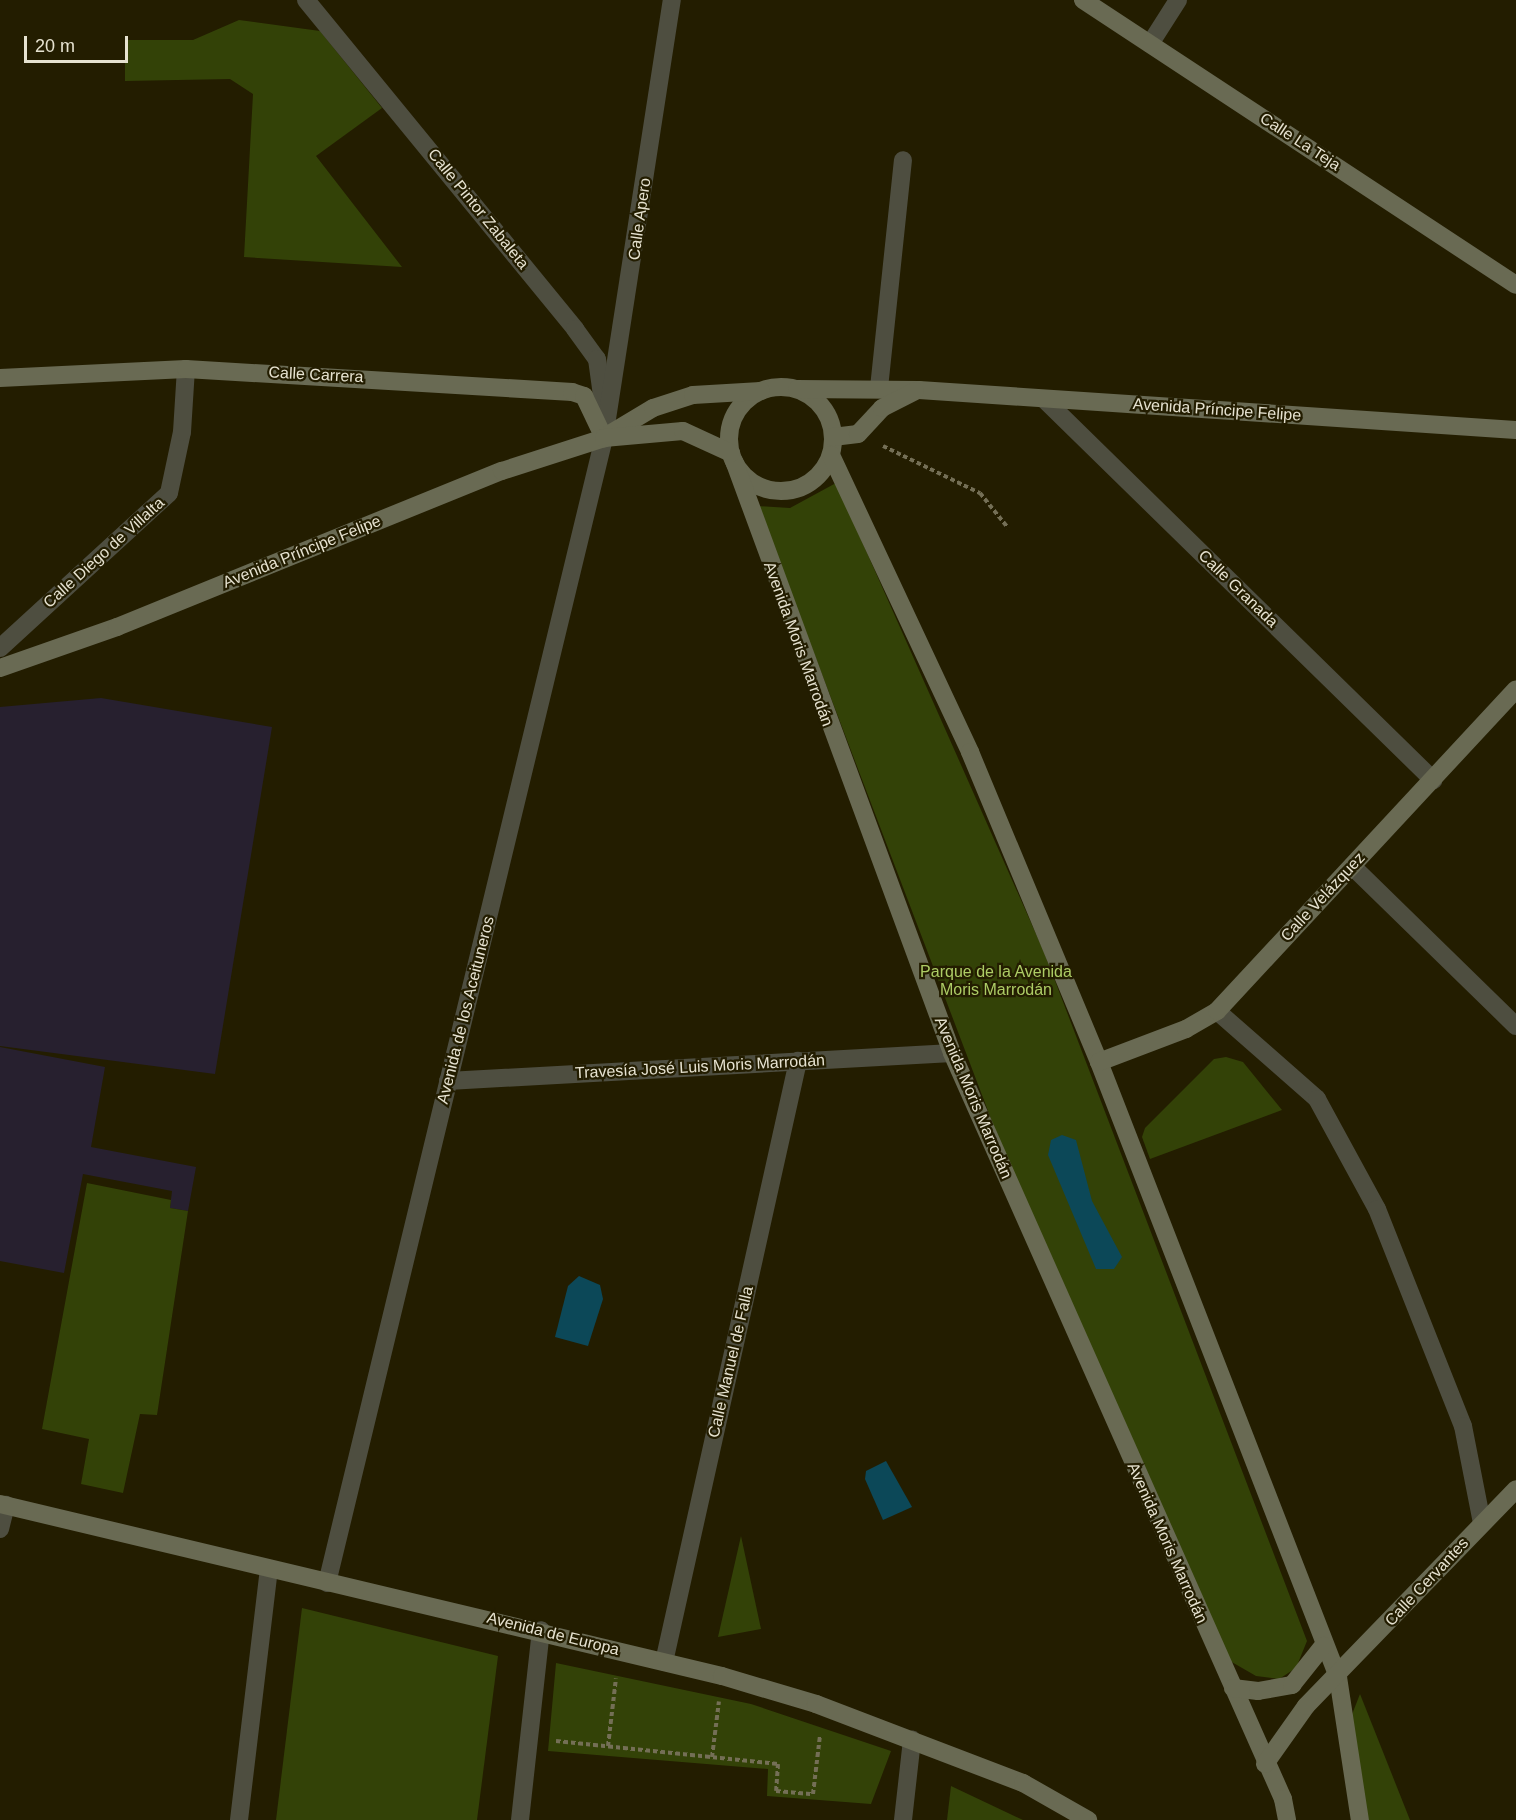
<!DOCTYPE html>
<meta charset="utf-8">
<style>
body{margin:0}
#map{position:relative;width:1516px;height:1820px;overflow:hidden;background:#231d00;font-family:Helvetica,sans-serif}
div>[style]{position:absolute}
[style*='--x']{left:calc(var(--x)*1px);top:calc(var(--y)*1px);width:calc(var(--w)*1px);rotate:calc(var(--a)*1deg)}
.industrial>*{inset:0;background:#27202f}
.green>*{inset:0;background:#334207}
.water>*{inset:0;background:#0c4858}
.path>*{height:4px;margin-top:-2px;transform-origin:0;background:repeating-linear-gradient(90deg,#746f56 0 4.5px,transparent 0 7.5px)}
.lane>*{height:18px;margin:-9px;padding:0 9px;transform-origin:9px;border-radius:9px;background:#4e4e40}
.street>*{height:18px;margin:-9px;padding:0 9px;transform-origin:9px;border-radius:9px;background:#4e4e40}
.secondary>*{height:18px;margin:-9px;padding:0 9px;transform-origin:9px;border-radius:9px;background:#696a53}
.secondary>.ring{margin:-9px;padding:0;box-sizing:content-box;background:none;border:18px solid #696a53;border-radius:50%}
span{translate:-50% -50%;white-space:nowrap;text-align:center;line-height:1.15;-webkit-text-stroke:4.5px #231d00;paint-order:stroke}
.street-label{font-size:16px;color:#e6e2d0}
.park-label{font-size:16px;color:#adcc65}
.scale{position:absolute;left:24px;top:36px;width:104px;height:27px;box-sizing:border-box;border:3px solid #e6e2d0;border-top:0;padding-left:8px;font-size:18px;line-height:21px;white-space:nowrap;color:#e6e2d0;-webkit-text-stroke:4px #231d00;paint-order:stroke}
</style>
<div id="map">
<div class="industrial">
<div style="clip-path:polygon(101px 698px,272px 727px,215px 1074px,0 1046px,0 707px)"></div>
<div style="clip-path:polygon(0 1047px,105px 1067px,91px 1147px,196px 1167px,188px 1211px,170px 1208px,172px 1191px,83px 1174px,64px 1273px,0 1261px)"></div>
</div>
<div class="green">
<div style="clip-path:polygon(239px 20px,320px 31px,382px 108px,316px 156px,402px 267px,244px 257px,253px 94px,230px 79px,125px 81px,125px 40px,193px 40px)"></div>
<div style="clip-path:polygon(836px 483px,1044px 952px,1307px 1641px,1296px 1668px,1279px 1679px,1256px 1676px,1230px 1661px,1001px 1145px,758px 506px,790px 508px)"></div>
<div style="clip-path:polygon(1226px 1057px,1243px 1062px,1282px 1110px,1150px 1159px,1142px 1137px,1145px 1128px,1214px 1059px)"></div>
<div style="clip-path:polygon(87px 1183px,171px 1200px,170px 1208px,188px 1211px,157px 1415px,140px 1414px,123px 1493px,81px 1484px,89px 1439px,42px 1429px)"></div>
<div style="clip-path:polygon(741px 1536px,761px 1629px,718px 1637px)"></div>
<div style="clip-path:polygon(302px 1608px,498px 1656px,477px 1820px,276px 1820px)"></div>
<div style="clip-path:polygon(556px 1663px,751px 1704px,891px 1751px,871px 1804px,767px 1796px,768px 1769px,548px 1751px)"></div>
<div style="clip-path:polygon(1360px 1694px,1410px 1820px,1365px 1820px,1351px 1717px)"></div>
<div style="clip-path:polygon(951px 1786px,1023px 1820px,947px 1820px)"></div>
</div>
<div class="water">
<div style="clip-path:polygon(1062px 1135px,1076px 1140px,1092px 1201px,1122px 1257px,1114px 1269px,1096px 1269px,1048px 1155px,1051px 1140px)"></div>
<div style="clip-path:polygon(579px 1276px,600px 1285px,603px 1299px,588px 1346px,555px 1337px,568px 1286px)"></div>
<div style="clip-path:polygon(886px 1461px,912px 1507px,883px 1520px,865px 1479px,866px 1471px)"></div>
</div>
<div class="path">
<div style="--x:883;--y:446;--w:108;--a:25.9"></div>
<div style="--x:980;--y:493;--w:45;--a:51.3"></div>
<div style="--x:556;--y:1741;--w:223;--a:5.9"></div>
<div style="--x:778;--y:1764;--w:27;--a:94"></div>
<div style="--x:776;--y:1791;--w:37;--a:5"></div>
<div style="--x:813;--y:1794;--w:59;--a:-83.2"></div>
<div style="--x:608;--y:1746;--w:68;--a:-83.3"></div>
<div style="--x:712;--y:1757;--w:56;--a:-82.9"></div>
</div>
<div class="lane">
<div style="--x:1217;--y:1011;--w:133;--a:41.3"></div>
<div style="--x:1317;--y:1099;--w:125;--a:61.4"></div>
<div style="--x:1377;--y:1209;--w:233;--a:68.4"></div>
<div style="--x:1463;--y:1426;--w:99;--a:78.9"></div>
</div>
<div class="street">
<div style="--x:306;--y:0;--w:425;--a:50.7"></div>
<div style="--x:575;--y:329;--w:37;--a:54"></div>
<div style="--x:597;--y:359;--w:44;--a:82.2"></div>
<div style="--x:1150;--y:44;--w:52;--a:-57.5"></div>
<div style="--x:879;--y:388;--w:229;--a:-84"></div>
<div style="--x:1044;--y:399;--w:545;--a:44.4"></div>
<div style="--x:0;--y:648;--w:229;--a:-42.5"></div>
<div style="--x:169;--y:493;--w:62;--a:-78"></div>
<div style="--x:182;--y:432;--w:63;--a:-86.4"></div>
<div style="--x:1352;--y:866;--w:229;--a:44.3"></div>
<div style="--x:448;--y:1081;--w:505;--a:-3.18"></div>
<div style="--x:0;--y:1529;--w:25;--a:-76"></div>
<div style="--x:327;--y:1583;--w:1178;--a:-76.4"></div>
<div style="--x:604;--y:438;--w:443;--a:-81.2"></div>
<div style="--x:664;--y:1662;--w:616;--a:-77.43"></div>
<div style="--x:239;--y:1820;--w:253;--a:-83.2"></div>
<div style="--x:520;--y:1820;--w:191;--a:-83.7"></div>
<div style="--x:903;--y:1820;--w:81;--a:-83.6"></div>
</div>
<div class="secondary">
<div style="--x:1083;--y:0;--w:518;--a:33.35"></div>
<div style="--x:0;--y:378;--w:186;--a:-2.8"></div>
<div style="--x:186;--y:369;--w:387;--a:3.4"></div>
<div style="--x:572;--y:392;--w:13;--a:18"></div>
<div style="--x:584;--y:396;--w:47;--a:64.5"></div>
<div class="ring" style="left:729px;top:387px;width:86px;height:86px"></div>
<div style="--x:797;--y:389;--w:122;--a:0.5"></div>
<div style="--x:919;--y:390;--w:598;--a:3.83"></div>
<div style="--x:608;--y:435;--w:52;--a:-31"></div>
<div style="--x:653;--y:408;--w:42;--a:-18"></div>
<div style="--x:693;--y:395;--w:68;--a:-3.4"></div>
<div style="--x:833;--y:437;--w:25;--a:-7"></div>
<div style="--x:858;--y:434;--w:35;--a:-47"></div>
<div style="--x:882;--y:408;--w:37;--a:-27"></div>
<div style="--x:831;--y:455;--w:328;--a:64.9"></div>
<div style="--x:970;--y:752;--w:336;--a:67.4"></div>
<div style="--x:1099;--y:1062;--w:660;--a:68.76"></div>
<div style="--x:1338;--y:1677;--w:145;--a:81.3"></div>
<div style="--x:734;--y:461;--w:631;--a:69.78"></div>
<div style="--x:952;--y:1053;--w:816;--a:66.07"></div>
<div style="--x:1283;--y:1799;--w:21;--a:79"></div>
<div style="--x:0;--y:668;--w:124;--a:-19.3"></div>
<div style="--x:117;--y:627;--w:415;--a:-22.1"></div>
<div style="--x:502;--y:471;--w:107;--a:-17.9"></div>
<div style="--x:604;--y:438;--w:79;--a:-5.1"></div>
<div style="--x:683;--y:431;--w:53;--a:24.6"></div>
<div style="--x:1099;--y:1062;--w:93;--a:-20.8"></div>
<div style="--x:1186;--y:1029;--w:36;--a:-30"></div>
<div style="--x:1217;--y:1011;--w:439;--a:-47.1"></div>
<div style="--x:0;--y:1504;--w:742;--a:13.4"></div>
<div style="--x:722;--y:1676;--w:98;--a:16.6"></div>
<div style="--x:816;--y:1704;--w:222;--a:20.9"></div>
<div style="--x:1023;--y:1783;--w:75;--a:29.6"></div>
<div style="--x:1233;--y:1688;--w:25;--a:7"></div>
<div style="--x:1258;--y:1691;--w:35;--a:-10"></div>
<div style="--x:1292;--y:1685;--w:50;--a:-51.5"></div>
<div style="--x:1265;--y:1764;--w:71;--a:-54.7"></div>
<div style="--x:1306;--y:1706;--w:302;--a:-45.9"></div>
</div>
<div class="street-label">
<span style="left:1300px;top:142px;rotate:33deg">Calle La Teja</span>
<span style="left:478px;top:209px;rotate:51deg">Calle Pintor Zabaleta</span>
<span style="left:640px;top:219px;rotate:-82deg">Calle Apero</span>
<span style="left:316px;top:375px;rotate:3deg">Calle Carrera</span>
<span style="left:1217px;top:410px;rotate:4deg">Avenida Príncipe Felipe</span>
<span style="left:302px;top:552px;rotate:-22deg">Avenida Príncipe Felipe</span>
<span style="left:104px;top:553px;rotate:-42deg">Calle Diego de Villalta</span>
<span style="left:1238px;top:589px;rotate:44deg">Calle Granada</span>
<span style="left:798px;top:644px;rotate:70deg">Avenida Moris Marrodán</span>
<span style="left:1323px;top:897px;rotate:-47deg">Calle Velázquez</span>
<span style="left:466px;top:1010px;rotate:-76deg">Avenida de los Aceituneros</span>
<span style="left:700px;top:1067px;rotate:-3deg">Travesía José Luis Moris Marrodán</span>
<span style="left:973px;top:1098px;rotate:67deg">Avenida Moris Marrodán</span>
<span style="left:731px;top:1362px;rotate:-77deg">Calle Manuel de Falla</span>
<span style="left:1167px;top:1543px;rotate:66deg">Avenida Moris Marrodán</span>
<span style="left:1427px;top:1582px;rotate:-47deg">Calle Cervantes</span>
<span style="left:553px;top:1634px;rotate:14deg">Avenida de Europa</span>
</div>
<div class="park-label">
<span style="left:996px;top:981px">Parque de la Avenida<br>Moris Marrodán</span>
</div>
<div class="scale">20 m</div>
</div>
